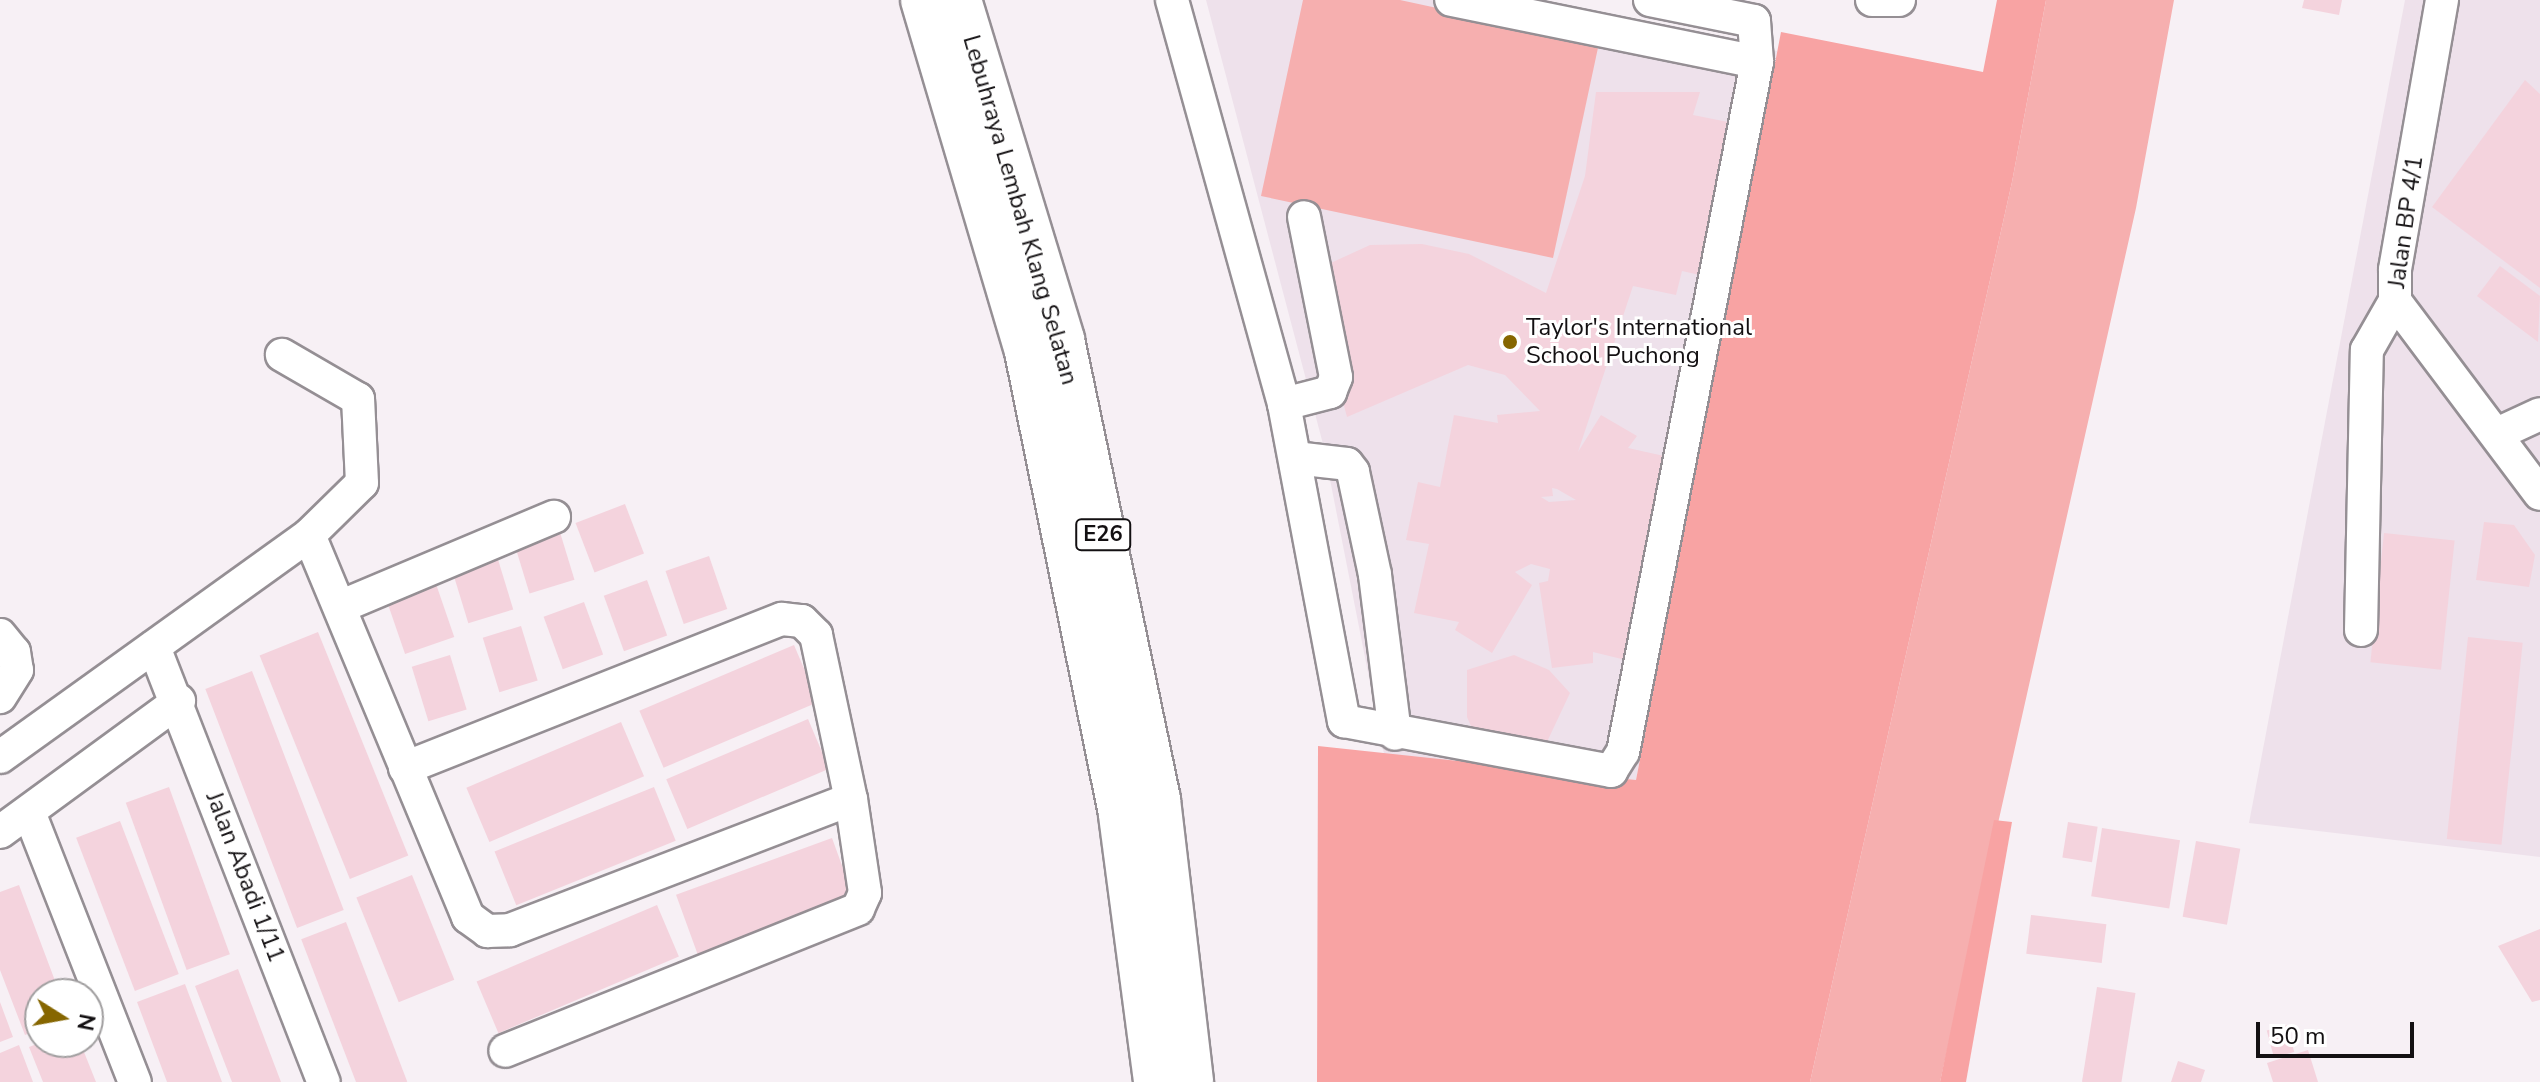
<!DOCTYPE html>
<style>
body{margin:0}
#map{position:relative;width:2540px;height:1082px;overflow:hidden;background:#f7f0f5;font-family:"Nunito Sans",sans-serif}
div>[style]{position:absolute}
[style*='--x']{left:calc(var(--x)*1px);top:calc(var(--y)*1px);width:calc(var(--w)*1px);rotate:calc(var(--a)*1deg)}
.built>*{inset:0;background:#eee1eb}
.green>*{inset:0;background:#f6afaf}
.forest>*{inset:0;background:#f8a3a3}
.building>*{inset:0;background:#f4d3dd;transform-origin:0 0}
.roads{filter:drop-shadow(2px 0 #958f94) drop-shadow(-2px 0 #958f94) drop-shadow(0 2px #958f94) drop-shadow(0 -2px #958f94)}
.minor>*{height:32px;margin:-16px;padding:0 16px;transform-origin:16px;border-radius:16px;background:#fff}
.highway>*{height:44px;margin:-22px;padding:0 22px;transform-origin:22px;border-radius:22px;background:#fff}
.dots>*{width:22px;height:22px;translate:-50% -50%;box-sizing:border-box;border:4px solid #fff;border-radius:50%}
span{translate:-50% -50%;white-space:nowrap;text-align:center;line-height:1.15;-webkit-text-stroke:6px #fff;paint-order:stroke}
.shield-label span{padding:2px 6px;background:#fff;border:2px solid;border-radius:6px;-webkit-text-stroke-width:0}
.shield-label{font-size:22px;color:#131012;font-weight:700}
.street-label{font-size:24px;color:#131012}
.poi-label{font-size:24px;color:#131012}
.left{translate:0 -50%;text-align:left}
.north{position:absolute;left:24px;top:978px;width:80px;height:80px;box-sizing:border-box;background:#fff;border:2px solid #a19fa0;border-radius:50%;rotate:101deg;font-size:22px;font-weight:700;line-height:32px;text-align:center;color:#131012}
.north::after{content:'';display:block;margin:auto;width:28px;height:36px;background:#866600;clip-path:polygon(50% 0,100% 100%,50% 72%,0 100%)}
.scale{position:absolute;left:2256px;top:1022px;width:158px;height:36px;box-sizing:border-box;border:4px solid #131012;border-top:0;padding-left:10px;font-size:24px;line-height:28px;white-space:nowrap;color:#131012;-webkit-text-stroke:6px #fff;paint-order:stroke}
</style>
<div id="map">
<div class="built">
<div style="clip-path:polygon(1206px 0,1514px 0,1777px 51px,1636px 780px,1384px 754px,1323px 444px)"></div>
<div style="clip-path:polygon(2405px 0,2540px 0,2540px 857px,2249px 823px)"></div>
</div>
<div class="green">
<div style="clip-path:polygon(1303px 0,1400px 0,1599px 43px,1553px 258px,1261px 196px)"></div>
<div style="clip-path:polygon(2046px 0,2174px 0,2136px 208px,1940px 1082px,1810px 1082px,2012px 182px)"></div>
</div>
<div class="forest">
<div style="clip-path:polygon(1997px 0,2046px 0,2012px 182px,1810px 1082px,1317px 1082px,1318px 746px,1636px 780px,1781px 32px,1983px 72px)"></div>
<div style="clip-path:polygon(1994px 820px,2012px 822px,1966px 1082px,1940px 1082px)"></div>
</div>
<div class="building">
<div style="clip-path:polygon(2304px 0,2342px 0,2339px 15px,2302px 8px)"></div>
<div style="clip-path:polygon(2525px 80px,2540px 94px,2540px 288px,2432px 207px)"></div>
<div style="clip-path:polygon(evenodd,1596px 92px,1700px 92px,1693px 115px,1743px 125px,1713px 278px,1682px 271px,1676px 295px,1633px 286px,1578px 452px,1601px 415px,1637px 436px,1628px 448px,1673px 458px,1634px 662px,1593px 652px,1593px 663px,1552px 668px,1539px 583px,1548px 581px,1550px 569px,1531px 564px,1515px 572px,1532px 585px,1492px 653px,1455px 630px,1459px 622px,1414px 613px,1429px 544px,1406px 540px,1418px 482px,1440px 487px,1454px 415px,1498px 423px,1497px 415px,1540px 411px,1505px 375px,1468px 365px,1347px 417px,1309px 273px,1370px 245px,1422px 244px,1469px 254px,1546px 293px,1585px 176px,1596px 92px,1552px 488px,1557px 489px,1576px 500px,1549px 502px,1541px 497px,1553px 496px,1552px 488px)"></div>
<div style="clip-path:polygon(2500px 266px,2540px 296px,2538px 342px,2477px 296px)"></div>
<div style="left:625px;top:504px;width:53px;height:53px;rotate:69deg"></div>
<div style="clip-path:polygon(2484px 522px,2514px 525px,2535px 555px,2529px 587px,2476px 580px)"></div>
<div style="left:559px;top:529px;width:53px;height:47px;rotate:73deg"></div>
<div style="left:2384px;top:533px;width:71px;height:130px;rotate:6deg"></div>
<div style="left:496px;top:553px;width:59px;height:47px;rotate:73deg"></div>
<div style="left:709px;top:556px;width:56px;height:46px;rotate:71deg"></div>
<div style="left:647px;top:580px;width:59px;height:46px;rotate:70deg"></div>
<div style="left:436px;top:584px;width:56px;height:52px;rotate:71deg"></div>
<div style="left:584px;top:602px;width:56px;height:43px;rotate:70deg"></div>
<div style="left:521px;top:626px;width:57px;height:40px;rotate:73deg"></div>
<div style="left:318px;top:632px;width:241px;height:63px;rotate:68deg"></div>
<div style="left:2468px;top:637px;width:55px;height:203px;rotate:6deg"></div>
<div style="left:794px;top:645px;width:62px;height:168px;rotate:67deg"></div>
<div style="left:450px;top:655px;width:57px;height:40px;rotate:73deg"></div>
<div style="clip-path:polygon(1514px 655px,1549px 670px,1570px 693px,1546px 744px,1475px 735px,1467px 717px,1467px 670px)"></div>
<div style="left:252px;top:671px;width:256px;height:50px;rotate:69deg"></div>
<div style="left:808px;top:719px;width:54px;height:154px;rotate:67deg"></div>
<div style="left:621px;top:722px;width:59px;height:168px;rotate:67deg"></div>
<div style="left:169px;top:787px;width:178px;height:46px;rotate:70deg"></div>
<div style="left:654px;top:787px;width:58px;height:172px;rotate:68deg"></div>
<div style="left:120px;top:821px;width:164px;height:47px;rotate:69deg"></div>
<div style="left:2068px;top:822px;width:30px;height:36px;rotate:9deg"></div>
<div style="left:2102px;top:828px;width:79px;height:69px;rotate:9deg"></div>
<div style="left:832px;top:838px;width:63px;height:166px;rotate:70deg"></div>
<div style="left:2196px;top:841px;width:45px;height:77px;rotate:10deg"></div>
<div style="left:412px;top:875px;width:113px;height:60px;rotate:68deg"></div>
<div style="clip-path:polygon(19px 885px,60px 994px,40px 994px,40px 1029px,25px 1035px,0 970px,0 892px)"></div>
<div style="left:657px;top:905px;width:56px;height:196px;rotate:67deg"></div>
<div style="left:2031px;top:915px;width:76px;height:39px;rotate:7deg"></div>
<div style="left:346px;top:922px;width:171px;height:48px;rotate:69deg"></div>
<div style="clip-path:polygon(2540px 929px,2540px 1000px,2532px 1002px,2498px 946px)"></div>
<div style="clip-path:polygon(238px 969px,281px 1082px,232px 1082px,195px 986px)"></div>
<div style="clip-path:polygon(185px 984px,222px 1082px,167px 1082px,137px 1002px)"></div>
<div style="left:2097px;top:987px;width:39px;height:96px;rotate:9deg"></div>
<div style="clip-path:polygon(0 1002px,13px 1037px,0 1042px)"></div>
<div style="left:2287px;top:1025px;width:28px;height:21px;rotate:75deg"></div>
<div style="clip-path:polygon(42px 1042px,80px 1042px,96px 1082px,43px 1082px,29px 1047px)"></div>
<div style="clip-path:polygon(19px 1045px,33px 1082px,0 1082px,0 1053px)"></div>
<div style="clip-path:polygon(2308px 1050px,2318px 1082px,2273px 1082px,2267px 1063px)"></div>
<div style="clip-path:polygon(2178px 1061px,2205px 1070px,2201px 1082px,2171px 1082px)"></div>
</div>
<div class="roads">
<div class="minor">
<div style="--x:1172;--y:0;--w:419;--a:74.5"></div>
<div style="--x:1284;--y:404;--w:323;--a:79.3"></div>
<div style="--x:1344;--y:721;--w:272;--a:10.6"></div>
<div style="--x:1611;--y:771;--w:22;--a:-58"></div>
<div style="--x:1623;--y:752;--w:703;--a:-79.01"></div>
<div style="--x:1757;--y:62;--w:312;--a:-168.5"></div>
<div style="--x:1650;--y:0;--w:106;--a:11.4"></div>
<div style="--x:1754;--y:21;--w:41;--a:85.8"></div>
<div style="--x:1872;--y:0;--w:27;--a:0"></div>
<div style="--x:2442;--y:0;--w:274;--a:99.9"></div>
<div style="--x:2395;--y:270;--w:31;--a:90"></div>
<div style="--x:2395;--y:301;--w:241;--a:53.1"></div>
<div style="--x:1284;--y:404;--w:48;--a:-14.6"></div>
<div style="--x:1330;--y:392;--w:16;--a:-68"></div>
<div style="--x:1336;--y:377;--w:163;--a:-101.3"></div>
<div style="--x:2497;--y:434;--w:47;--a:-24.9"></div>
<div style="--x:1295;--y:458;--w:52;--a:6.6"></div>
<div style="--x:1347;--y:464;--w:10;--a:53"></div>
<div style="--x:1353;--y:472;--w:105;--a:77.9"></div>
<div style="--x:1375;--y:575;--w:160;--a:82.8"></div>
<div style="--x:309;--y:535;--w:414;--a:67.4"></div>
<div style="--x:468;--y:917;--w:24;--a:36"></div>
<div style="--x:487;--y:931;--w:23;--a:-2"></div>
<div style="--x:510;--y:930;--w:365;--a:-21"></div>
<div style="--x:342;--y:606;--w:230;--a:-22.8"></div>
<div style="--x:2361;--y:630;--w:280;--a:-88.8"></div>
<div style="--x:2367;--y:350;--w:56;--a:-60.3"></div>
<div style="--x:0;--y:635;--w:22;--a:51"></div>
<div style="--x:14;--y:652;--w:18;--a:81"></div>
<div style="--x:17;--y:670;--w:32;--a:122"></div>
<div style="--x:154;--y:647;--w:467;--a:68.7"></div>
<div style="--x:0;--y:757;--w:380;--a:-35.7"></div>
<div style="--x:309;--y:535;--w:74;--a:-44.5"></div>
<div style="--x:362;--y:483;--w:84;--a:-92.7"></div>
<div style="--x:358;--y:399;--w:88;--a:-149.9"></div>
<div style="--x:405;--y:768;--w:405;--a:-21.6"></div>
<div style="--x:782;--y:619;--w:20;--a:6"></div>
<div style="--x:802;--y:621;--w:20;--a:45"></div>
<div style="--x:816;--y:635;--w:168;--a:78"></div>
<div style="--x:851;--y:799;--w:95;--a:81.5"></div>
<div style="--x:865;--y:893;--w:17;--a:114"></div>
<div style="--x:858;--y:909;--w:380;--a:158.1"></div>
<div style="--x:29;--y:812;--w:290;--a:68.6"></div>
<div style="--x:0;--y:832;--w:222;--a:-36.2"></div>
</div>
<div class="highway">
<div style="--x:923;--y:0;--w:366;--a:73.5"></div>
<div style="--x:1027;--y:351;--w:473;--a:78.5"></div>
<div style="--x:1121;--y:815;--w:269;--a:82.5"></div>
<div style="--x:959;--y:0;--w:355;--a:73.1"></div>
<div style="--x:1062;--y:340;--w:470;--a:78.2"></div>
<div style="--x:1158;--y:800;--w:284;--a:83.3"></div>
</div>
</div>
<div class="dots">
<div style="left:1510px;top:342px;background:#866600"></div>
</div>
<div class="shield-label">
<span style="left:1103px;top:535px">E26</span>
</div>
<div class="street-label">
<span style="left:1020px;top:210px;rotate:74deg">Lebuhraya Lembah Klang Selatan</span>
<span style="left:2406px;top:222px;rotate:-82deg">Jalan BP 4/1</span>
<span style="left:245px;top:877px;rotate:69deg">Jalan Abadi 1/11</span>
</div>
<div class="poi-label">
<span class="left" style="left:1526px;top:342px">Taylor's International<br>School Puchong</span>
</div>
<div class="north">N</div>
<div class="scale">50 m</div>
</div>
